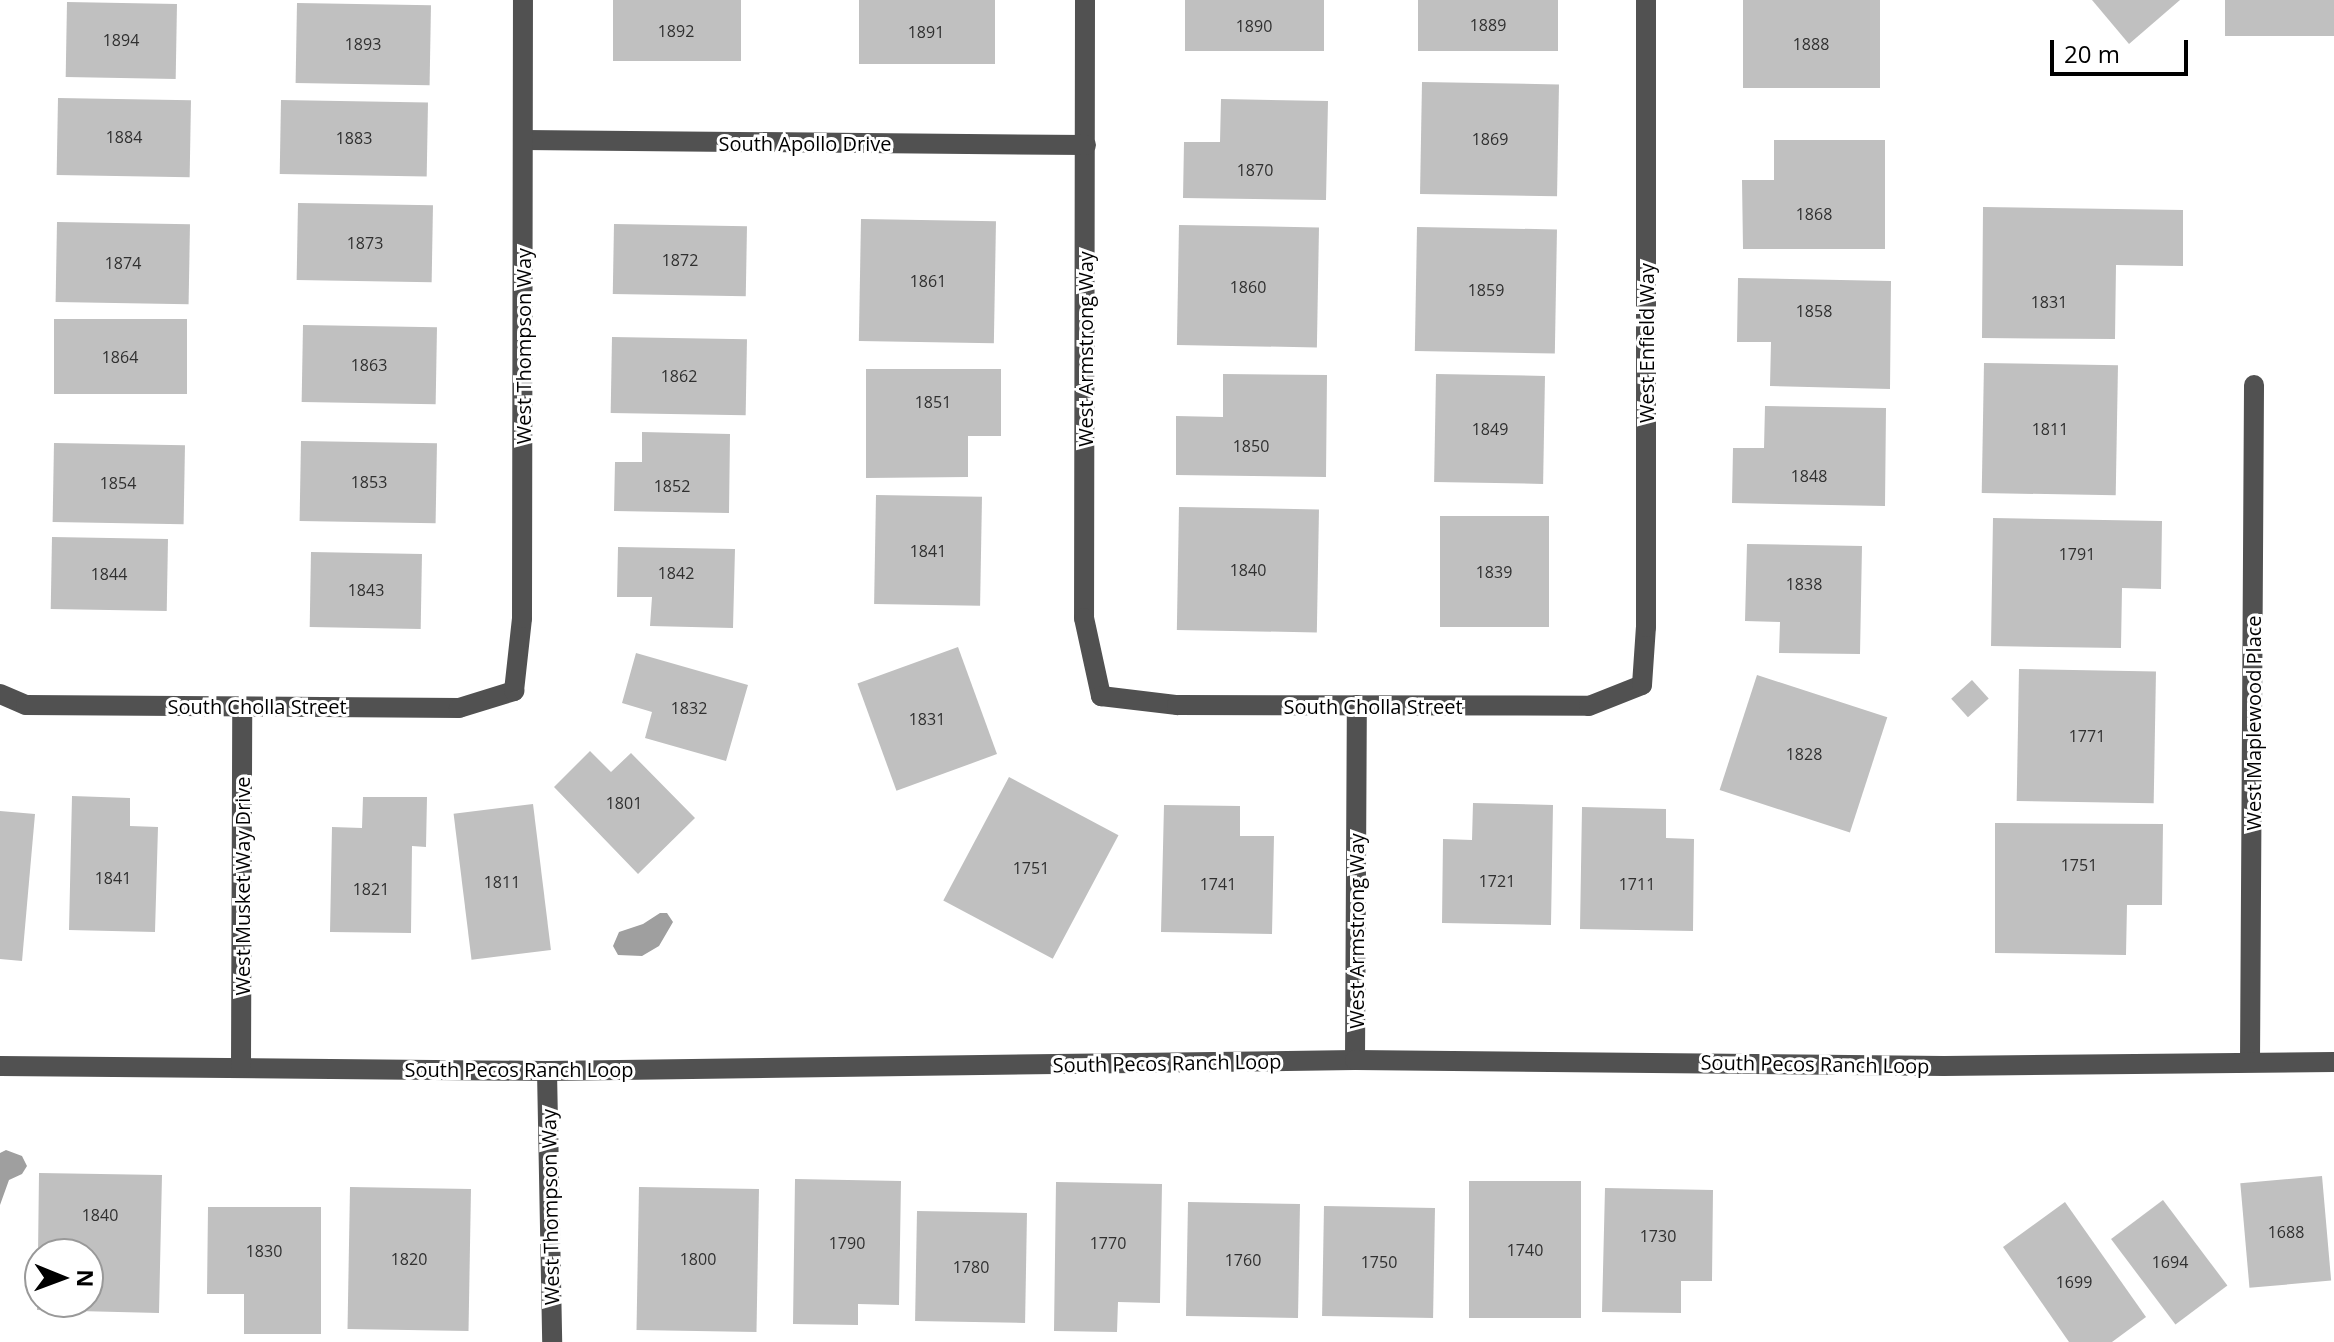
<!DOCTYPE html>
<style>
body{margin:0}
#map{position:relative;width:2334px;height:1342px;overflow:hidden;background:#fff;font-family:"Open Sans",sans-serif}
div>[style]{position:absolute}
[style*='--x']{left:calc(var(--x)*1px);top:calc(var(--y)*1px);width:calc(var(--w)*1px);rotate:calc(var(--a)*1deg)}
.water>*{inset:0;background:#9f9f9f}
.building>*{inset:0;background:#c0c0c0;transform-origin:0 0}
.minor>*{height:20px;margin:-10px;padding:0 10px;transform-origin:10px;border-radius:10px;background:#515151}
span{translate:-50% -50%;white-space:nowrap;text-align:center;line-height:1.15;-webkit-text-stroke:6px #fff;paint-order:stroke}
.number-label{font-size:16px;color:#303030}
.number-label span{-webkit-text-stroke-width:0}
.street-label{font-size:20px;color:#000}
.north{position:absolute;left:24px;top:1238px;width:80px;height:80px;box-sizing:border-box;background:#fff;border:2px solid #999;border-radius:50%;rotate:91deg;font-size:22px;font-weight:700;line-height:32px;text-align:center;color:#000}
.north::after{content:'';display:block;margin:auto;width:28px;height:36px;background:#000;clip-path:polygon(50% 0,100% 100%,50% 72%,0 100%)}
.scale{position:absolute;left:2050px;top:40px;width:138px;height:36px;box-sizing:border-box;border:4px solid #000;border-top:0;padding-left:10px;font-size:24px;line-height:28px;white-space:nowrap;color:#000;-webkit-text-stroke:6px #fff;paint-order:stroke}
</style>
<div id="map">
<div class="water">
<div style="clip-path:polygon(660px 913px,667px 913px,673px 922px,659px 946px,642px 956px,618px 955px,613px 946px,619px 932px,643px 924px)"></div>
<div style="clip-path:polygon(6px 1150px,22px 1156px,27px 1166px,22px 1174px,9px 1180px,0 1205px,0 1153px)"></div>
</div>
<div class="building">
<div style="left:613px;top:0;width:128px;height:61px"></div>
<div style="left:859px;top:0;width:136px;height:64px"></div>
<div style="left:1185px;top:0;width:139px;height:51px"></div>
<div style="left:1418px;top:0;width:140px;height:51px"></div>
<div style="left:1743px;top:0;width:137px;height:88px"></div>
<div style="clip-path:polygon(2092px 0,2180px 0,2129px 44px)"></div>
<div style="left:2225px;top:0;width:109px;height:36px"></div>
<div style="left:67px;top:2px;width:110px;height:75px;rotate:1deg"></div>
<div style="left:297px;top:3px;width:134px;height:80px;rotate:1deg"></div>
<div style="left:1422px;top:82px;width:137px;height:112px;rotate:1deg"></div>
<div style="left:58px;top:98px;width:133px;height:77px;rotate:1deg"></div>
<div style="clip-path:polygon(1221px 99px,1328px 101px,1326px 200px,1183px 198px,1184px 142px,1220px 142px)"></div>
<div style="left:281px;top:100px;width:147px;height:74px;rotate:1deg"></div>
<div style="clip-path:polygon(1774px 140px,1885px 140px,1885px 249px,1743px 249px,1742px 180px,1774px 180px)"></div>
<div style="left:298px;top:203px;width:135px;height:77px;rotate:1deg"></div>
<div style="clip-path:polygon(1983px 207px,2183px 210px,2183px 266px,2116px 265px,2115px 339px,1982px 338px)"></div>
<div style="left:861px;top:219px;width:135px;height:122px;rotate:1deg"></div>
<div style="left:57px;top:222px;width:133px;height:80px;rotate:1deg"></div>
<div style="left:614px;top:224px;width:133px;height:70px;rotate:1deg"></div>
<div style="left:1179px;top:225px;width:140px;height:120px;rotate:1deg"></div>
<div style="left:1417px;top:227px;width:140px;height:124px;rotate:1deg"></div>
<div style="clip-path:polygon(1738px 278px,1891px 281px,1890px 389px,1770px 386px,1771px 342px,1737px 342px)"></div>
<div style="left:54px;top:319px;width:133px;height:75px"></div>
<div style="left:303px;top:325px;width:134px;height:77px;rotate:1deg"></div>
<div style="left:612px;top:337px;width:135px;height:76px;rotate:1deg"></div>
<div style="left:1984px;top:363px;width:134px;height:130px;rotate:1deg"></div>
<div style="clip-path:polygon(866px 369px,1001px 369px,1001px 436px,968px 436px,968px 477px,866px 478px)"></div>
<div style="clip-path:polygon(1223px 374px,1327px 375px,1326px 477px,1176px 475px,1176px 416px,1223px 417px)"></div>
<div style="left:1436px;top:374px;width:109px;height:108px;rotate:1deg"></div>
<div style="clip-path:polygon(1765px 406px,1886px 408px,1885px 506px,1732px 503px,1733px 448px,1764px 448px)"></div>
<div style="clip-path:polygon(642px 432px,730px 434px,729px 513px,614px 511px,615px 462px,642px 462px)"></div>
<div style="left:301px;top:441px;width:136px;height:80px;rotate:1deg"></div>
<div style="left:54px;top:443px;width:131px;height:79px;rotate:1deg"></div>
<div style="left:876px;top:495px;width:106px;height:109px;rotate:1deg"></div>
<div style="left:1179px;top:507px;width:140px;height:123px;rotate:1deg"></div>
<div style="left:1440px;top:516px;width:109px;height:111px"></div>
<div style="clip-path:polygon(1993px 518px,2162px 521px,2161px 589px,2122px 588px,2121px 648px,1991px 646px)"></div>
<div style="left:52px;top:537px;width:116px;height:72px;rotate:1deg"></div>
<div style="clip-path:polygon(1747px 544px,1862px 546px,1860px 654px,1779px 653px,1780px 622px,1745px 621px)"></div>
<div style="clip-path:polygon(618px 547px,735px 549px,733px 628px,650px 626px,652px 597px,617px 597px)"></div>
<div style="left:311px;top:552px;width:111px;height:75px;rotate:1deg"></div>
<div style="left:958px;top:647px;width:114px;height:107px;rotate:70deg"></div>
<div style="clip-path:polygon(636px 653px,748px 685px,726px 761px,645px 738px,652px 712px,622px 703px)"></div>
<div style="left:2019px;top:669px;width:137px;height:132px;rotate:1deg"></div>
<div style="left:1757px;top:675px;width:137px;height:121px;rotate:18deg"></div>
<div style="left:1972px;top:680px;width:25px;height:28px;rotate:48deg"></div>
<div style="clip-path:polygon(590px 751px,611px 772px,631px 753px,695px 818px,638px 874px,554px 787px)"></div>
<div style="left:1009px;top:777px;width:124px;height:140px;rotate:28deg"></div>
<div style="clip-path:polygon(72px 796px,130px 798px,130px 826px,158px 827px,155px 932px,69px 930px)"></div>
<div style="clip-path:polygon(363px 797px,427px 797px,426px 847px,412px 846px,411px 933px,330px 932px,332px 827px,362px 828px)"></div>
<div style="clip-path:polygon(1473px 803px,1553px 805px,1551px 925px,1442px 923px,1443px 839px,1472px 840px)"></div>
<div style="left:533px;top:804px;width:147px;height:80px;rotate:83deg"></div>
<div style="clip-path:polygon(1164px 805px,1240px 806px,1240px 836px,1274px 836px,1272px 934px,1161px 932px)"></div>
<div style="clip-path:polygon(1582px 807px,1666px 809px,1666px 838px,1694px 839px,1693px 931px,1580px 929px)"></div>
<div style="clip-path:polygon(0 811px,35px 814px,22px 961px,0 959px)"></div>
<div style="clip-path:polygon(1995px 823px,2163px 824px,2162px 905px,2127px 905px,2126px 955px,1995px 953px)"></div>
<div style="clip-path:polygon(39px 1173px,162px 1175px,159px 1313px,37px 1310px,37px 1289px,40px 1302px,88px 1302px,88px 1254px,38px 1254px)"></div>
<div style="left:2322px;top:1176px;width:105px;height:82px;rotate:85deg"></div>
<div style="clip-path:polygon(795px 1179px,901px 1181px,899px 1305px,858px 1304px,858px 1325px,793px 1324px)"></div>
<div style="left:1469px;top:1181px;width:112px;height:137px"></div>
<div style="clip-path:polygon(1056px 1182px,1162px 1184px,1160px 1303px,1118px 1302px,1117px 1332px,1054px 1331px)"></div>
<div style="left:350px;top:1187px;width:121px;height:142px;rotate:1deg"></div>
<div style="left:639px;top:1187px;width:120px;height:143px;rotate:1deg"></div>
<div style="clip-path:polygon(1605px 1188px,1713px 1190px,1712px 1281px,1681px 1281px,1681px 1313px,1602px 1312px)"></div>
<div style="left:2163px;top:1200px;width:107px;height:65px;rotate:53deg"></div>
<div style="left:1188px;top:1202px;width:112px;height:114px;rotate:1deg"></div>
<div style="clip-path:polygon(2065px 1202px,2146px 1317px,2112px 1342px,2069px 1342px,2003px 1247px)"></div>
<div style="left:1324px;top:1206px;width:111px;height:110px;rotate:1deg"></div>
<div style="clip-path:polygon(208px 1207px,321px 1207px,321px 1334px,244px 1334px,244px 1294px,207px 1294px)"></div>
<div style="left:917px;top:1211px;width:110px;height:110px;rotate:1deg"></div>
</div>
<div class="minor">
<div style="--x:1085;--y:0;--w:618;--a:90.09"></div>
<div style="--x:1084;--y:618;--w:80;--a:77.7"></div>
<div style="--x:1101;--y:696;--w:77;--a:6.8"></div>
<div style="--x:1177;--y:705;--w:412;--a:0.1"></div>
<div style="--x:1589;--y:706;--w:57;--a:-21.6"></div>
<div style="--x:1642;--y:685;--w:58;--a:-86.1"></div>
<div style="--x:1646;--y:627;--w:627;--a:-90"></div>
<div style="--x:524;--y:140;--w:562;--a:0.51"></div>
<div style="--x:0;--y:694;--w:28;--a:23"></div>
<div style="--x:26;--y:705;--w:433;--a:0.4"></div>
<div style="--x:459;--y:708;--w:58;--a:-17.2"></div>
<div style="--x:514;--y:691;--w:73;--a:-83.7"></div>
<div style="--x:522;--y:618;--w:618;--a:-89.91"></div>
<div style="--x:1355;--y:1060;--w:355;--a:-89.7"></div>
<div style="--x:2250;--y:1062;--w:677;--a:-89.66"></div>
<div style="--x:0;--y:1066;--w:547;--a:0.52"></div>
<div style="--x:547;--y:1071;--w:808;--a:-0.78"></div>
<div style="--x:1355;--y:1060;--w:589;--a:0.58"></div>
<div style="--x:1944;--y:1066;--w:390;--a:-0.6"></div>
<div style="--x:241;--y:1066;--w:360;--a:-89.8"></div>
<div style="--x:547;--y:1071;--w:271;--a:88.9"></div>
</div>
<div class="number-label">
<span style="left:1488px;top:25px">1889</span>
<span style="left:1254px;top:26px">1890</span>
<span style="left:676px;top:31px">1892</span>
<span style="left:926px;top:32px">1891</span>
<span style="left:121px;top:40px">1894</span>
<span style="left:363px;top:44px">1893</span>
<span style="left:1811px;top:44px">1888</span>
<span style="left:124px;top:137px">1884</span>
<span style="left:354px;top:138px">1883</span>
<span style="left:1490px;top:139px">1869</span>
<span style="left:1255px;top:170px">1870</span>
<span style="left:1814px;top:214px">1868</span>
<span style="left:365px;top:243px">1873</span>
<span style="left:680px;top:260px">1872</span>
<span style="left:123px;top:263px">1874</span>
<span style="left:928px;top:281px">1861</span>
<span style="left:1248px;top:287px">1860</span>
<span style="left:1486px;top:290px">1859</span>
<span style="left:2049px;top:302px">1831</span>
<span style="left:1814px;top:311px">1858</span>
<span style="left:120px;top:357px">1864</span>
<span style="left:369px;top:365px">1863</span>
<span style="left:679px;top:376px">1862</span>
<span style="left:933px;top:402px">1851</span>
<span style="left:1490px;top:429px">1849</span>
<span style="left:2050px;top:429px">1811</span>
<span style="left:1251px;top:446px">1850</span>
<span style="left:1809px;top:476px">1848</span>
<span style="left:369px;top:482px">1853</span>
<span style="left:118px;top:483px">1854</span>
<span style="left:672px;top:486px">1852</span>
<span style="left:928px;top:551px">1841</span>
<span style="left:2077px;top:554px">1791</span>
<span style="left:1248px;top:570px">1840</span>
<span style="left:1494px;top:572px">1839</span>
<span style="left:676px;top:573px">1842</span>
<span style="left:109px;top:574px">1844</span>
<span style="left:1804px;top:584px">1838</span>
<span style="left:366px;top:590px">1843</span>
<span style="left:689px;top:708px">1832</span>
<span style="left:927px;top:719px">1831</span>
<span style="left:2087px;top:736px">1771</span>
<span style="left:1804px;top:754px">1828</span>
<span style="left:624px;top:803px">1801</span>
<span style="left:2079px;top:865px">1751</span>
<span style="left:1031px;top:868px">1751</span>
<span style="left:113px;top:878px">1841</span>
<span style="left:1497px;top:881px">1721</span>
<span style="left:502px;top:882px">1811</span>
<span style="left:1218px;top:884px">1741</span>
<span style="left:1637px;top:884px">1711</span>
<span style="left:371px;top:889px">1821</span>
<span style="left:100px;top:1215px">1840</span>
<span style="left:2286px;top:1232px">1688</span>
<span style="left:1658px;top:1236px">1730</span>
<span style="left:847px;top:1243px">1790</span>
<span style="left:1108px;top:1243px">1770</span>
<span style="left:1525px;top:1250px">1740</span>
<span style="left:264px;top:1251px">1830</span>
<span style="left:409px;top:1259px">1820</span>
<span style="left:698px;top:1259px">1800</span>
<span style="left:1243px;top:1260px">1760</span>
<span style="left:1379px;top:1262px">1750</span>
<span style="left:2170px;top:1262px">1694</span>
<span style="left:971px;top:1267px">1780</span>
<span style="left:2074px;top:1282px">1699</span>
</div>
<div class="street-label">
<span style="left:805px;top:143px">South Apollo Drive</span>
<span style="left:1646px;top:343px;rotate:-90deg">West Enfield Way</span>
<span style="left:523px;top:346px;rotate:-90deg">West Thompson Way</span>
<span style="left:1085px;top:349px;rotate:-90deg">West Armstrong Way</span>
<span style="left:257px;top:706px">South Cholla Street</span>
<span style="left:1373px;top:706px">South Cholla Street</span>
<span style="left:2253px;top:723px;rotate:-90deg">West Maplewood Place</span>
<span style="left:242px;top:886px;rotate:-90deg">West Musket Way Drive</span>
<span style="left:1356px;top:931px;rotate:-90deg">West Armstrong Way</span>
<span style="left:1167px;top:1063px;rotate:-1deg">South Pecos Ranch Loop</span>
<span style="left:1815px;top:1064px;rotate:1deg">South Pecos Ranch Loop</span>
<span style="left:519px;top:1069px">South Pecos Ranch Loop</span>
<span style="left:550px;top:1207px;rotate:-91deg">West Thompson Way</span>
</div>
<div class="north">N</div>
<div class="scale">20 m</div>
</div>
